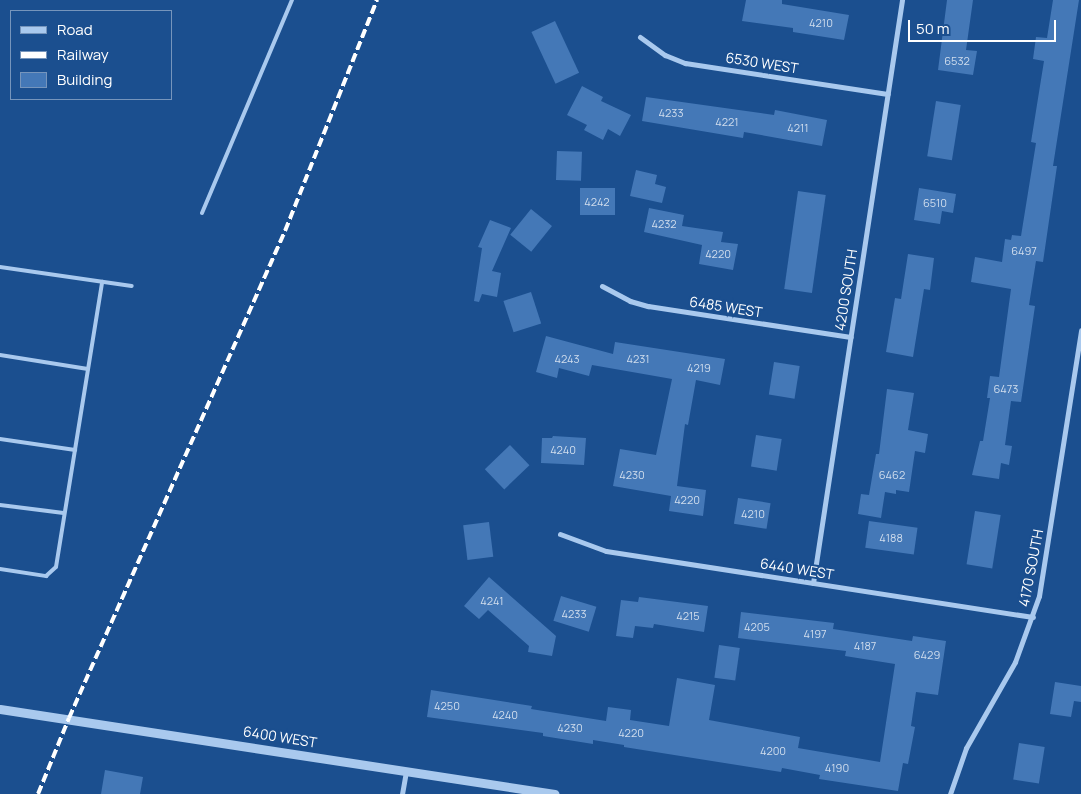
<!DOCTYPE html>
<style>
body{margin:0}
#map{position:relative;width:1081px;height:794px;overflow:hidden;background:#1b4f8f;font-family:Manrope,sans-serif}
div>[style]{position:absolute}
[style*='--x']{left:calc(var(--x)*1px);top:calc(var(--y)*1px);width:calc(var(--w)*1px);rotate:calc(var(--a)*1deg)}
.building>*{inset:0;background:#4478b7;transform-origin:0 0}
.service>*{height:4px;margin:-2px;padding:0 2px;transform-origin:2px;border-radius:2px;background:#a9c9ee}
.minor>*{height:5px;margin:-2.5px;padding:0 2.5px;transform-origin:2.5px;border-radius:2.5px;background:#a9c9ee}
.tertiary>*{height:9px;margin:-4.5px;padding:0 4.5px;transform-origin:4.5px;border-radius:4.5px;background:#a9c9ee}
.rail>*{height:4px;margin-top:-2px;transform-origin:0;background:repeating-linear-gradient(90deg,#fff 0 9px,transparent 0 13px)}
span{translate:-50% -50%;white-space:nowrap;text-align:center;line-height:1.15;-webkit-text-stroke:4px #1b4f8f;paint-order:stroke}
.number-label{font-size:11px;color:#d0dded}
.number-label span{-webkit-text-stroke-width:0}
.street-label{font-size:14px;color:#fff}
.legend{position:absolute;left:10px;top:10px;width:162px;height:90px;box-sizing:border-box;background:#1b4f8f;border:1px solid #7695bc;margin:0;padding:6px 9px;list-style:none;font-size:15px;color:#fff}
.legend li{display:flex;align-items:center;gap:10px;height:25px}
.legend b{width:25px;border:1px solid #7695bc}
.scale{position:absolute;left:908px;top:20px;width:148px;height:22px;box-sizing:border-box;border:2px solid #fff;border-top:0;padding-left:6px;font-size:15px;line-height:18px;white-space:nowrap;color:#fff;-webkit-text-stroke:4px #1b4f8f;paint-order:stroke}
</style>
<div id="map">
<div class="building">
<div style="clip-path:polygon(746px 0,782px 0,782px 4px,849px 15px,844px 40px,793px 32px,793px 28px,742px 21px)"></div>
<div style="clip-path:polygon(947px 0,973px 0,966px 50px,977px 51px,973px 75px,938px 70px)"></div>
<div style="clip-path:polygon(1053px 0,1079px 0,1053px 166px,1057px 166px,1043px 262px,1036px 261px,1029px 305px,1035px 306px,1021px 402px,1011px 401px,1005px 445px,1012px 446px,1009px 465px,1001px 463px,999px 479px,972px 475px,980px 441px,983px 441px,990px 398px,987px 398px,990px 376px,999px 377px,1011px 289px,971px 282px,975px 257px,1002px 262px,1005px 239px,1011px 240px,1012px 235px,1021px 236px,1036px 143px,1031px 142px,1044px 61px,1033px 59px,1036px 37px,1047px 38px)"></div>
<div style="left:555px;top:21px;width:57px;height:26px;rotate:65deg"></div>
<div style="clip-path:polygon(582px 86px,603px 97px,601px 101px,631px 115px,620px 136px,608px 129px,603px 140px,584px 130px,587px 125px,567px 115px)"></div>
<div style="clip-path:polygon(646px 97px,774px 115px,775px 110px,827px 120px,822px 146px,744px 132px,743px 138px,642px 121px)"></div>
<div style="left:936px;top:101px;width:25px;height:56px;rotate:9deg"></div>
<div style="left:557px;top:151px;width:25px;height:29px;rotate:2deg"></div>
<div style="clip-path:polygon(636px 170px,657px 175px,655px 184px,666px 187px,662px 203px,630px 196px)"></div>
<div style="left:580px;top:188px;width:35px;height:27px"></div>
<div style="clip-path:polygon(919px 188px,956px 194px,953px 213px,942px 211px,940px 224px,914px 220px)"></div>
<div style="left:798px;top:191px;width:28px;height:99px;rotate:8deg"></div>
<div style="clip-path:polygon(649px 208px,684px 215px,682px 226px,723px 232px,721px 242px,738px 244px,733px 270px,699px 264px,702px 245px,644px 232px)"></div>
<div style="left:531px;top:209px;width:27px;height:33px;rotate:39deg"></div>
<div style="clip-path:polygon(490px 220px,511px 228px,492px 271px,501px 273px,497px 297px,482px 294px,479px 302px,474px 301px,482px 248px,478px 247px)"></div>
<div style="clip-path:polygon(908px 254px,934px 258px,930px 290px,924px 289px,913px 357px,886px 352px,895px 298px,901px 299px)"></div>
<div style="left:531px;top:292px;width:33px;height:29px;rotate:72deg"></div>
<div style="clip-path:polygon(546px 336px,613px 354px,615px 342px,725px 359px,720px 385px,696px 380px,688px 425px,685px 424px,677px 486px,706px 490px,703px 516px,669px 511px,671px 496px,613px 486px,620px 449px,656px 455px,672px 379px,592px 365px,589px 376px,559px 368px,557px 378px,536px 372px)"></div>
<div style="left:774px;top:362px;width:26px;height:33px;rotate:9deg"></div>
<div style="clip-path:polygon(887px 389px,914px 393px,908px 430px,928px 434px,925px 453px,915px 451px,909px 492px,896px 490px,896px 494px,885px 492px,881px 518px,858px 514px,861px 494px,869px 495px,876px 454px,879px 454px)"></div>
<div style="left:756px;top:435px;width:26px;height:32px;rotate:9deg"></div>
<div style="clip-path:polygon(553px 436px,586px 438px,584px 465px,541px 463px,542px 438px,552px 438px)"></div>
<div style="left:510px;top:445px;width:28px;height:35px;rotate:46deg"></div>
<div style="left:738px;top:498px;width:33px;height:26px;rotate:9deg"></div>
<div style="left:975px;top:511px;width:26px;height:54px;rotate:9deg"></div>
<div style="left:869px;top:521px;width:49px;height:27px;rotate:8deg"></div>
<div style="left:489px;top:522px;width:35px;height:26px;rotate:83deg"></div>
<div style="clip-path:polygon(489px 577px,556px 636px,552px 656px,528px 652px,529px 646px,488px 610px,479px 619px,464px 606px)"></div>
<div style="left:561px;top:596px;width:37px;height:26px;rotate:17deg"></div>
<div style="clip-path:polygon(639px 597px,708px 606px,704px 632px,654px 624px,653px 628px,635px 626px,633px 638px,616px 636px,621px 600px,638px 602px)"></div>
<div style="clip-path:polygon(741px 612px,834px 623px,833px 629px,912px 641px,913px 636px,946px 641px,938px 695px,916px 692px,911px 726px,915px 727px,908px 764px,903px 763px,898px 791px,819px 779px,820px 775px,782px 768px,781px 772px,624px 747px,624px 745px,593px 740px,593px 744px,543px 736px,543px 733px,427px 717px,431px 690px,532px 706px,531px 709px,606px 721px,608px 707px,631px 710px,630px 720px,669px 726px,677px 678px,715px 685px,709px 720px,800px 737px,798px 748px,880px 762px,895px 664px,845px 656px,846px 651px,738px 638px)"></div>
<div style="left:719px;top:645px;width:21px;height:33px;rotate:8deg"></div>
<div style="clip-path:polygon(1055px 682px,1081px 686px,1081px 702px,1074px 701px,1071px 717px,1050px 714px)"></div>
<div style="left:1019px;top:743px;width:26px;height:37px;rotate:9deg"></div>
<div style="clip-path:polygon(105px 770px,143px 777px,140px 794px,101px 794px)"></div>
</div>
<div class="service">
<div style="--x:202;--y:213;--w:231;--a:-67.1"></div>
<div style="--x:0;--y:267;--w:133;--a:8.2"></div>
<div style="--x:0;--y:355;--w:89;--a:9"></div>
<div style="--x:0;--y:439;--w:76;--a:8.3"></div>
<div style="--x:0;--y:505;--w:64;--a:7.1"></div>
<div style="--x:0;--y:569;--w:47;--a:8.7"></div>
<div style="--x:46;--y:576;--w:13;--a:-42"></div>
<div style="--x:56;--y:567;--w:289;--a:-80.8"></div>
</div>
<div class="minor">
<div style="--x:640;--y:37;--w:31;--a:36"></div>
<div style="--x:665;--y:55;--w:22;--a:22"></div>
<div style="--x:685;--y:63;--w:205;--a:8.7"></div>
<div style="--x:602;--y:286;--w:32;--a:28"></div>
<div style="--x:630;--y:301;--w:19;--a:16"></div>
<div style="--x:648;--y:306;--w:205;--a:8.7"></div>
<div style="--x:560;--y:534;--w:49;--a:20.3"></div>
<div style="--x:606;--y:551;--w:432;--a:8.8"></div>
<div style="--x:813;--y:583;--w:590;--a:-81.32"></div>
<div style="--x:402;--y:794;--w:23;--a:-80"></div>
<div style="--x:950;--y:794;--w:49;--a:-70.8"></div>
<div style="--x:966;--y:748;--w:99;--a:-60.3"></div>
<div style="--x:1015;--y:662;--w:70;--a:-70"></div>
<div style="--x:1039;--y:596;--w:269;--a:-81"></div>
</div>
<div class="tertiary">
<div style="--x:0;--y:709;--w:561;--a:8.71"></div>
</div>
<div class="rail">
<div style="--x:38;--y:794;--w:82;--a:-67.8"></div>
<div style="--x:69;--y:718;--w:533;--a:-66.08"></div>
<div style="--x:285;--y:231;--w:249;--a:-68.3"></div>
</div>
<div class="number-label">
<span style="left:821px;top:23px">4210</span>
<span style="left:957px;top:61px">6532</span>
<span style="left:671px;top:113px">4233</span>
<span style="left:727px;top:122px">4221</span>
<span style="left:798px;top:128px">4211</span>
<span style="left:597px;top:202px">4242</span>
<span style="left:935px;top:203px">6510</span>
<span style="left:664px;top:224px">4232</span>
<span style="left:1024px;top:251px">6497</span>
<span style="left:718px;top:254px">4220</span>
<span style="left:567px;top:359px">4243</span>
<span style="left:638px;top:359px">4231</span>
<span style="left:699px;top:368px">4219</span>
<span style="left:1006px;top:389px">6473</span>
<span style="left:563px;top:450px">4240</span>
<span style="left:632px;top:475px">4230</span>
<span style="left:892px;top:475px">6462</span>
<span style="left:687px;top:500px">4220</span>
<span style="left:753px;top:514px">4210</span>
<span style="left:891px;top:538px">4188</span>
<span style="left:492px;top:601px">4241</span>
<span style="left:574px;top:614px">4233</span>
<span style="left:688px;top:616px">4215</span>
<span style="left:757px;top:627px">4205</span>
<span style="left:815px;top:634px">4197</span>
<span style="left:865px;top:646px">4187</span>
<span style="left:927px;top:655px">6429</span>
<span style="left:447px;top:706px">4250</span>
<span style="left:505px;top:715px">4240</span>
<span style="left:570px;top:728px">4230</span>
<span style="left:631px;top:733px">4220</span>
<span style="left:773px;top:751px">4200</span>
<span style="left:837px;top:768px">4190</span>
</div>
<div class="street-label">
<span style="left:762px;top:63px;rotate:9deg">6530 WEST</span>
<span style="left:846px;top:290px;rotate:-81deg">4200 SOUTH</span>
<span style="left:726px;top:307px;rotate:9deg">6485 WEST</span>
<span style="left:1031px;top:568px;rotate:-79deg">4170 SOUTH</span>
<span style="left:797px;top:569px;rotate:9deg">6440 WEST</span>
<span style="left:280px;top:737px;rotate:9deg">6400 WEST</span>
</div>
<ul class="legend">
<li><b style="height:6px;background:#a9c9ee"></b>Road</li>
<li><b style="height:6px;background:#fff"></b>Railway</li>
<li><b style="height:14px;background:#4478b7"></b>Building</li>
</ul>
<div class="scale">50 m</div>
</div>
